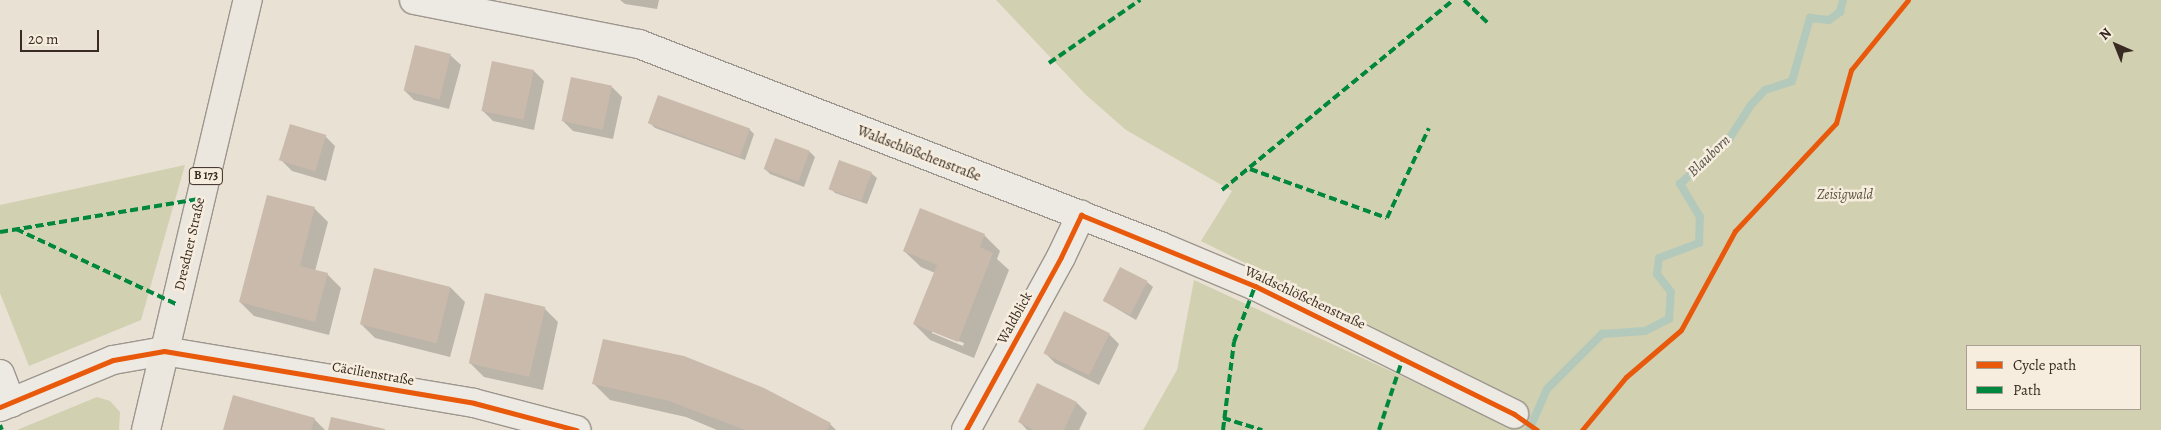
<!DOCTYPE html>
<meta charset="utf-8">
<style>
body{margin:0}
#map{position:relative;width:2161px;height:430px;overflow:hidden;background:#e9e1d4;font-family:Alegreya,serif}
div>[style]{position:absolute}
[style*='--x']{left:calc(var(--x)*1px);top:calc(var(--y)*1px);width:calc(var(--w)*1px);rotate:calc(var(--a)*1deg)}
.green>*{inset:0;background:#d1d0b1}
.shadow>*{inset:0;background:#0003}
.stream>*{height:8px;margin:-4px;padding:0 4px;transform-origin:4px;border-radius:4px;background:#b3c9bb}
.building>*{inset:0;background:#cabaac;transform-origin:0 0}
.roads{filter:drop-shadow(1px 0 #9d968e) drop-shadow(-1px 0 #9d968e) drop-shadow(0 1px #9d968e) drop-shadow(0 -1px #9d968e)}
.street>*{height:28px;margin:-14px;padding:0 14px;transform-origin:14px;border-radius:14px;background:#edeae3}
.primary>*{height:28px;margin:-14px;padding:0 14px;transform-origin:14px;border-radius:14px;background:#ebe6de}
.quiet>*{height:4px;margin-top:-2px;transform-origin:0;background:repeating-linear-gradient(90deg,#00873e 0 8px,transparent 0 12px)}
.cycleway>*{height:5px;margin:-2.5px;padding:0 2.5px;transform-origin:2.5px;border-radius:2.5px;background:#e8590c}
span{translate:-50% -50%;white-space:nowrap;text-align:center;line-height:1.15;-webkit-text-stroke:5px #f6edde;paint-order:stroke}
.shield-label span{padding:1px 4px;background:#f6edde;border:1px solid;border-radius:4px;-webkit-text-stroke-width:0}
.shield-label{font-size:12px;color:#392b21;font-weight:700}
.street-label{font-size:14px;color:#392b21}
.park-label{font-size:14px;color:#5a513e;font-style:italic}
.water-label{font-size:15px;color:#525045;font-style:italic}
.legend{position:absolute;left:1966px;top:345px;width:175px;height:65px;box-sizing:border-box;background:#f6edde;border:1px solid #aa9f92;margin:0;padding:6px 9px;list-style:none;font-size:15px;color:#392b21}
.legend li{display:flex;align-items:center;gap:10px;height:25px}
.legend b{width:25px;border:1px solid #aa9f92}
.north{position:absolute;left:2091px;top:20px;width:50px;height:50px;-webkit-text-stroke:4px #f6edde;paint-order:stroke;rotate:316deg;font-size:14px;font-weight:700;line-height:20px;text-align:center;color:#392b21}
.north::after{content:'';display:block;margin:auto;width:18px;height:22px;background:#392b21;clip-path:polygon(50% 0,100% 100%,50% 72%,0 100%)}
.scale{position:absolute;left:20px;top:30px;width:79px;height:22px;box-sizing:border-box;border:2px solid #392b21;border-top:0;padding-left:6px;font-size:15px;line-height:18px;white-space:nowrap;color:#392b21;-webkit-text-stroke:4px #f6edde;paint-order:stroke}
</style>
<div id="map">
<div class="green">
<div style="clip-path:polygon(evenodd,996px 0,2161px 0,2161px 430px,1143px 430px,1177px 370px,1194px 280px,1501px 422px,1508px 395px,1201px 241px,1232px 191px,1126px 130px,1085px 94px,996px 0,1967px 346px,2140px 346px,2140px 409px,1967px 409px,1967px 346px)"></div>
<div style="clip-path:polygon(185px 165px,141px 320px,29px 366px,0 293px,0 205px)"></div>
<div style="clip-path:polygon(97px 397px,110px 401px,120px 412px,119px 430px,17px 430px)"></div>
</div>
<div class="shadow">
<div style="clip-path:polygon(620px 0,659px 0,657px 9px,625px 4px)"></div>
<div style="clip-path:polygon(450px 55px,461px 65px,449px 109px,414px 100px,404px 90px)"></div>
<div style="clip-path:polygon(534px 71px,544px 81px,534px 130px,493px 121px,483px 111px)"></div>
<div style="clip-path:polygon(612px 87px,622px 97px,613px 139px,573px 131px,563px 121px)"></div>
<div style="clip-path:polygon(650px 123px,749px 129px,754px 134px,745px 160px,655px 128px)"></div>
<div style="clip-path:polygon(325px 136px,335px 146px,326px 181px,292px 171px,282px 161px)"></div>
<div style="clip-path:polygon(810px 152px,815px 157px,804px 187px,770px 174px,765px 169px)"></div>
<div style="clip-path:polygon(871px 173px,877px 178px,867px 204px,835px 193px,830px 188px)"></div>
<div style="clip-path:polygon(314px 208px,328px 222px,315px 271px,327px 274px,341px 288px,329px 335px,254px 316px,240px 302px)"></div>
<div style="clip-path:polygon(evenodd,984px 235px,1000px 251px,997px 259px,1009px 270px,974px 358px,930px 340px,914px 324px,935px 273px,921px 267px,904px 251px,984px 235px,932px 331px,964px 343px,963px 346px,932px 333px,932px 331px)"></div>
<div style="clip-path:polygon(375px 269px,451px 288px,465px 302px,450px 357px,375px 338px,361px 324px)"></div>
<div style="clip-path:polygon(1147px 282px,1153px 287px,1136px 320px,1104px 301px)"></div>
<div style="clip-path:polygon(544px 308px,558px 322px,543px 390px,484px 377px,470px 363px)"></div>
<div style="clip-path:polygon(1109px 334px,1119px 344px,1099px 385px,1055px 363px,1045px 353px)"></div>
<div style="clip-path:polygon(594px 384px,830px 424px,836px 430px,717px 430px,686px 417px,610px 400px)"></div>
<div style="clip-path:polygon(1077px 403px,1087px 413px,1079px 430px,1027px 430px,1020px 422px)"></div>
<div style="clip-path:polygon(314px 419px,325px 430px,224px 430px)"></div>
</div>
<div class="stream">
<div style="--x:1529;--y:430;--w:45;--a:-66.3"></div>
<div style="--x:1547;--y:389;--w:78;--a:-45"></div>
<div style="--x:1602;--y:334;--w:43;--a:-4"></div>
<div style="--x:1645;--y:331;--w:27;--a:-27"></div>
<div style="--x:1669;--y:319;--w:27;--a:-86"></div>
<div style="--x:1671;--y:292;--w:23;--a:-128"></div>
<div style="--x:1657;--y:274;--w:16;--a:-83"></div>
<div style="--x:1659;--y:258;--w:43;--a:-20.6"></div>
<div style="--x:1699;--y:243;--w:26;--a:-88"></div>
<div style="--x:1700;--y:217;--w:39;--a:-121"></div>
<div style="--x:1680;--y:184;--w:67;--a:-42.6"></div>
<div style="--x:1729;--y:139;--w:40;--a:-57.1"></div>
<div style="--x:1751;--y:105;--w:21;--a:-47"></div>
<div style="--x:1765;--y:90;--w:28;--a:-18"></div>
<div style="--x:1792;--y:81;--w:66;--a:-74.1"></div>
<div style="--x:1810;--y:18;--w:19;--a:6"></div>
<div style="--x:1829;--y:20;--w:14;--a:-36"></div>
<div style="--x:1840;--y:12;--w:12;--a:-76"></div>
</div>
<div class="building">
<div style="left:415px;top:45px;width:37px;height:47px;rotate:14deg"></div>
<div style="left:492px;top:61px;width:43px;height:51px;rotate:12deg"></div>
<div style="left:571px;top:77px;width:42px;height:45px;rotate:12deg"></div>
<div style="left:658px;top:95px;width:98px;height:30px;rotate:20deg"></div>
<div style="left:290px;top:124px;width:38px;height:38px;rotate:17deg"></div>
<div style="left:775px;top:138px;width:37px;height:33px;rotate:20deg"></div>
<div style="left:839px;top:160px;width:35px;height:31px;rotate:20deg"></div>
<div style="clip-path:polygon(267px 195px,315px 207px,300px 266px,328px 273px,315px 322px,239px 302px)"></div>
<div style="clip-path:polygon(920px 208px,985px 234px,980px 247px,993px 253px,958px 342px,913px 324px,937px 265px,903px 251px)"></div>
<div style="left:1120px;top:267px;width:31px;height:38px;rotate:27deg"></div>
<div style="left:374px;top:268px;width:79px;height:58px;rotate:14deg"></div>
<div style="left:485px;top:293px;width:62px;height:72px;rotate:13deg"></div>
<div style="left:1064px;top:311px;width:51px;height:47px;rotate:26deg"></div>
<div style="clip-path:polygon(603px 339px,684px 356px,764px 388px,831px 423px,827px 430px,745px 430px,669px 401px,592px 384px)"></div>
<div style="clip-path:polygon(1037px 383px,1077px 402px,1064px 430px,1034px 430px,1018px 422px)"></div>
<div style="clip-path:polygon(233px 395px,315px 418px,311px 430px,223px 430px)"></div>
<div style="clip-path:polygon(331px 417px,385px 429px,385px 430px,328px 430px)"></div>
</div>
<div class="roads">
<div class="street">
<div style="--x:414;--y:0;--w:229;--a:11.1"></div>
<div style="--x:639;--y:44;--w:559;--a:21.19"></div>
<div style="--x:1160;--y:246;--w:103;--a:22.8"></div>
<div style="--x:1255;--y:286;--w:289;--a:26.3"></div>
<div style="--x:0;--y:374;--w:31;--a:69"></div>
<div style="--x:0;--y:407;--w:122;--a:-22.6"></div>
<div style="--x:113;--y:360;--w:52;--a:-10"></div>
<div style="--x:164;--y:351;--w:314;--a:9.5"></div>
<div style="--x:474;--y:403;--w:106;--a:14.8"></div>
<div style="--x:966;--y:430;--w:197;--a:-61.2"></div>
<div style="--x:1061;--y:257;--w:47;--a:-64.5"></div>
</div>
<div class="primary">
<div style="--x:146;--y:430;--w:442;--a:-76.7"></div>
</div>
</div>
<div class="quiet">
<div style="--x:1464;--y:0;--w:33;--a:44"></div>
<div style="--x:1049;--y:63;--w:111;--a:-34.7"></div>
<div style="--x:1250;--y:169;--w:145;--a:19.7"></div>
<div style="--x:1387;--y:218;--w:99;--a:-65"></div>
<div style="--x:1222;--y:190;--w:299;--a:-39.4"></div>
<div style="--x:16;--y:229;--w:177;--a:25.1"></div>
<div style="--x:0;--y:232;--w:203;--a:-9.4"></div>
<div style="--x:1223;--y:418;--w:41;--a:17.1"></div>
<div style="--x:0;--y:425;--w:5;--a:68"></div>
<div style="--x:1223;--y:430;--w:89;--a:-82.9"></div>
<div style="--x:1234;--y:342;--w:60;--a:-69.4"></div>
<div style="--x:1379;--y:430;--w:76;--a:-71.6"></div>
</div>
<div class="cycleway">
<div style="--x:0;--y:407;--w:122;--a:-22.6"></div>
<div style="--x:113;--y:360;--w:52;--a:-10"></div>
<div style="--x:164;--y:351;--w:314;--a:9.5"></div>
<div style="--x:474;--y:403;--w:106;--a:14.8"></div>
<div style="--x:966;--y:430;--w:197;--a:-61.2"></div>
<div style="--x:1061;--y:257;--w:47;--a:-64.5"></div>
<div style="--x:1081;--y:215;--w:188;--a:22.2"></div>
<div style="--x:1255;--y:286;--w:289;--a:26.3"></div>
<div style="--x:1514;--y:414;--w:28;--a:35"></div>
<div style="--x:1582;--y:430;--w:69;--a:-50.3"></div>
<div style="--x:1626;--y:377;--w:72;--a:-40.5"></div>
<div style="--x:1681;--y:330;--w:113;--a:-61.4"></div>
<div style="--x:1735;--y:231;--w:148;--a:-46.9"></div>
<div style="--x:1836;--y:123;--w:55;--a:-74.2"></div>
<div style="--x:1851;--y:70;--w:90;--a:-50.8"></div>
</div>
<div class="shield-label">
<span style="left:206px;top:176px">B 173</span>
</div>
<div class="street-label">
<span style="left:919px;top:154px;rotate:21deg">Waldschlößchenstraße</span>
<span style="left:190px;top:244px;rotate:-77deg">Dresdner Straße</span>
<span style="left:1305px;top:298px;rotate:25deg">Waldschlößchenstraße</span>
<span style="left:1015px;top:318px;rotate:-61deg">Waldblick</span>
<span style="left:373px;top:374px;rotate:10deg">Cäcilienstraße</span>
</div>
<div class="park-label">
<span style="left:1845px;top:195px">Zeisigwald</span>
</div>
<div class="water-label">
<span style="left:1709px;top:156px;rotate:-44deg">Blauborn</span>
</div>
<ul class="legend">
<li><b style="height:6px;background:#e8590c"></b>Cycle path</li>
<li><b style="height:6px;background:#00873e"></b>Path</li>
</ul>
<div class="north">N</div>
<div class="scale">20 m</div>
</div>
